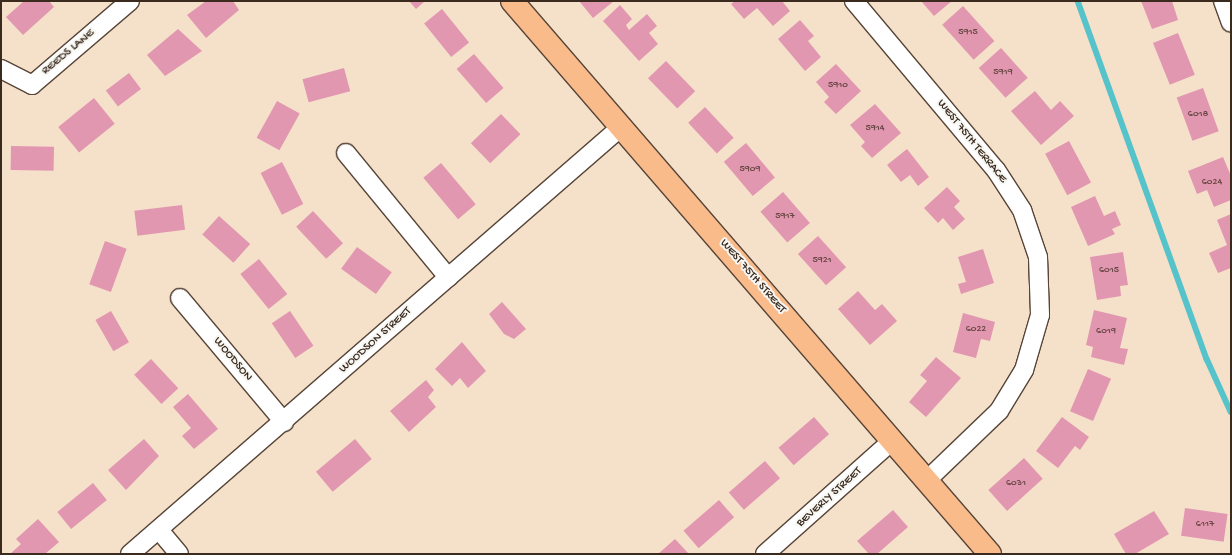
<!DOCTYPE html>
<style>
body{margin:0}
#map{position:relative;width:1232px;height:555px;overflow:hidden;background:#f5e1ca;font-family:"Gochi Hand",sans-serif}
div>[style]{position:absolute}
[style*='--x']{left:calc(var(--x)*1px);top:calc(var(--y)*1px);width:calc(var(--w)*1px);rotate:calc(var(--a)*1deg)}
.stream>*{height:5.5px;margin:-2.75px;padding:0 2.75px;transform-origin:2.75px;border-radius:2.75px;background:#56c3cb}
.building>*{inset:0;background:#e297b0;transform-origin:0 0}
.roads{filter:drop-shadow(1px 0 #574538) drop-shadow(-1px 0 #574538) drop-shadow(0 1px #574538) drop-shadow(0 -1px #574538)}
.minor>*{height:18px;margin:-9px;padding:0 9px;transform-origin:9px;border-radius:9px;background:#fff}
.major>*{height:22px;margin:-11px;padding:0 11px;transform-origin:11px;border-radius:11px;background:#fabb8b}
span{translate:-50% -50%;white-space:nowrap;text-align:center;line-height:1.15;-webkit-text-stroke:4px #f6f6f2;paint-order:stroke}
.number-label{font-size:10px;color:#654542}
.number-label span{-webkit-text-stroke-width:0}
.street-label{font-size:12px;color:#3b2a1e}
.frame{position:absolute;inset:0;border:2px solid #3b2a1e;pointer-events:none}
</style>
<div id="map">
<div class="stream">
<div style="--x:1078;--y:1;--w:381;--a:70.2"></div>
<div style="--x:1207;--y:359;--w:58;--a:65.6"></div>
</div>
<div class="building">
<div style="clip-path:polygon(24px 1px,49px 1px,54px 7px,23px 35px,6px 17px)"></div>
<div style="clip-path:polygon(206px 1px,233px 1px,239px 10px,206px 38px,187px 15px)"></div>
<div style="clip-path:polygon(409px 1px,425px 1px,416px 9px)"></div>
<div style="clip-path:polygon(579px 1px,614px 1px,593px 18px)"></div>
<div style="clip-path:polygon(735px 1px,782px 1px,790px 11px,773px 26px,757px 8px,744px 19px,731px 4px)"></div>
<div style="clip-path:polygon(921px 1px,952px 1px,934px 16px)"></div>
<div style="clip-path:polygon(1141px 1px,1172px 1px,1178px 20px,1152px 29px)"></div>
<div style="clip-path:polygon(620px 5px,632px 19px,626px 25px,629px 30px,647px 14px,657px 26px,649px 33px,658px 44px,639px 61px,603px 21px)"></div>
<div style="left:963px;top:6px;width:47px;height:28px;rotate:48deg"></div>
<div style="left:442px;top:9px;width:43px;height:23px;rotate:51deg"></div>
<div style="clip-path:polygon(800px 20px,814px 36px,808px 41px,821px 57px,805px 71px,778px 39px)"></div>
<div style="clip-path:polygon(178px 29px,202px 51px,165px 76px,147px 55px)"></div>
<div style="left:1178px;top:33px;width:45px;height:27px;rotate:68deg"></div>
<div style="left:1001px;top:48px;width:40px;height:30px;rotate:48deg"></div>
<div style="left:474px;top:54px;width:45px;height:23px;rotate:49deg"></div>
<div style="left:666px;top:61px;width:42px;height:25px;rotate:46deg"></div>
<div style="clip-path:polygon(836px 64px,861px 91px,836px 114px,824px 102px,829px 97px,816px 82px)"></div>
<div style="left:344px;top:68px;width:24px;height:43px;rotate:75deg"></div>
<div style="left:129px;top:73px;width:20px;height:29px;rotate:53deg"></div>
<div style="left:1203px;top:88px;width:46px;height:28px;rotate:70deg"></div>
<div style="clip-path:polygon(1035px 91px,1051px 110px,1060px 101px,1074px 116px,1041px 145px,1011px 111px)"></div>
<div style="left:94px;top:98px;width:33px;height:46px;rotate:51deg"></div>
<div style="left:277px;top:101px;width:26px;height:42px;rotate:29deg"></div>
<div style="clip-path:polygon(875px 104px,901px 133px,872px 158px,861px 146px,865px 142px,850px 125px)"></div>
<div style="left:705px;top:107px;width:42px;height:23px;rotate:47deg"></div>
<div style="left:501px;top:114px;width:28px;height:42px;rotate:46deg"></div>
<div style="left:1069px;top:141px;width:47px;height:27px;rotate:62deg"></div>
<div style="left:746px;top:143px;width:45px;height:29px;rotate:50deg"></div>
<div style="left:11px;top:146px;width:43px;height:24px;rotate:1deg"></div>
<div style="clip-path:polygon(907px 149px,929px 177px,918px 186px,910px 175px,901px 182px,887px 165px)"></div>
<div style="clip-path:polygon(1223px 157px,1231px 176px,1231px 200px,1214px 207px,1207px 190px,1197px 194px,1188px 171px)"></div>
<div style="left:282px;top:162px;width:47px;height:24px;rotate:63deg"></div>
<div style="left:441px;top:163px;width:54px;height:23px;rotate:50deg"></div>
<div style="clip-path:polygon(947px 187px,960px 201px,954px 207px,965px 219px,953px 230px,943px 218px,938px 223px,924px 208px)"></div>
<div style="left:783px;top:192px;width:41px;height:30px;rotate:49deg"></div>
<div style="clip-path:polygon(1095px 196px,1104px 216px,1115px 211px,1121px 225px,1112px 229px,1115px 234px,1088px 246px,1071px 207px)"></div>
<div style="left:182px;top:205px;width:25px;height:48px;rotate:83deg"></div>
<div style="left:313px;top:211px;width:44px;height:23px;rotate:47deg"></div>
<div style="clip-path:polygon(1231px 214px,1231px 268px,1218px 273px,1209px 253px,1227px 245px,1217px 220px)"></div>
<div style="left:219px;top:216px;width:42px;height:25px;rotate:42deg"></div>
<div style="left:818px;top:236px;width:42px;height:27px;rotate:48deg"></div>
<div style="left:105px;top:241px;width:23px;height:46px;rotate:20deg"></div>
<div style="left:357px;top:247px;width:43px;height:27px;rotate:36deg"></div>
<div style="clip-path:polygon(983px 249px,994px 283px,961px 294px,958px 284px,966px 282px,958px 257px)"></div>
<div style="clip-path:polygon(1123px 252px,1128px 285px,1120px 286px,1121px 296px,1097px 300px,1090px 257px)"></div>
<div style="left:259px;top:259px;width:45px;height:24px;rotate:51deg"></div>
<div style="clip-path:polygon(858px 291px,875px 310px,882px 304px,897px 321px,870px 345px,838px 309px)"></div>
<div style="clip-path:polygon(502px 302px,526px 329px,514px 339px,504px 334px,489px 314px)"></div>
<div style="clip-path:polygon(1094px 310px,1127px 318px,1120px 348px,1128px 349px,1124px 365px,1091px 357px,1093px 347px,1086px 345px)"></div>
<div style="left:111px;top:311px;width:36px;height:18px;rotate:60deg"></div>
<div style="left:290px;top:311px;width:42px;height:22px;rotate:56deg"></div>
<div style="clip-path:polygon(963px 313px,995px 322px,990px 341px,981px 339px,976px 358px,953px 352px)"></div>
<div style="clip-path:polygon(462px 342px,486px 371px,468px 388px,460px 378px,452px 386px,435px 369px)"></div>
<div style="clip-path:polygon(936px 357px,961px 378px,926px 417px,909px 402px,927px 381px,920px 375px)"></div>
<div style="left:151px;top:359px;width:40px;height:23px;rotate:47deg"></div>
<div style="left:1088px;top:369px;width:25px;height:46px;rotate:23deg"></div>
<div style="clip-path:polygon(426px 380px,434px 390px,428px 397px,436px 407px,409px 432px,390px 411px)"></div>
<div style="clip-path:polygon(188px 394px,218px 429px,194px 449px,182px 436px,191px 428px,173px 407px)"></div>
<div style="left:814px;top:417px;width:23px;height:47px;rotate:49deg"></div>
<div style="clip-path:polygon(1062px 417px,1089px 437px,1080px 450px,1075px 446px,1058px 468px,1036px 451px)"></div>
<div style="clip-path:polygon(144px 439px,159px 456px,126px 490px,108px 470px)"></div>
<div style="left:355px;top:439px;width:26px;height:51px;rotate:50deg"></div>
<div style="left:1024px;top:458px;width:28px;height:48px;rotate:48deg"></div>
<div style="left:765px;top:461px;width:23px;height:48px;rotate:49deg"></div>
<div style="left:93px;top:483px;width:22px;height:46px;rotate:51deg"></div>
<div style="left:719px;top:500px;width:23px;height:47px;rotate:49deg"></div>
<div style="left:1185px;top:508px;width:43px;height:28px;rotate:8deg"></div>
<div style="clip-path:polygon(893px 510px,908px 527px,877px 554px,869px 554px,857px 541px)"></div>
<div style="clip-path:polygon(1154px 511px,1169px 534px,1135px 554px,1126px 554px,1114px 534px)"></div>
<div style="clip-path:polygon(38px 519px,59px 542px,45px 554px,10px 554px,21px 544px,16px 539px)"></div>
<div style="clip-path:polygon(675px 539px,689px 554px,658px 554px)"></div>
</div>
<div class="roads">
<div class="minor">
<div style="--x:854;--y:1;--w:221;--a:50"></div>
<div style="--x:996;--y:170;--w:48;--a:57"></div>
<div style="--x:1022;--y:210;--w:50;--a:71.2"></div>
<div style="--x:1038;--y:257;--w:58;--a:88"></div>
<div style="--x:1040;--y:315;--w:57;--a:106.2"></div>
<div style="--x:1024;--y:370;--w:48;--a:121.4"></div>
<div style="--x:999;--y:411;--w:100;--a:136.2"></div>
<div style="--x:1223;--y:1;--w:23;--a:70"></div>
<div style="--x:1;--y:69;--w:35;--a:27"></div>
<div style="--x:32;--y:85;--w:129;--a:-40.6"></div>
<div style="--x:346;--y:153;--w:161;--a:50.6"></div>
<div style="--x:180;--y:298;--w:162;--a:50"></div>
<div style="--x:159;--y:530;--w:31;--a:50"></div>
<div style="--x:130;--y:554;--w:651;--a:-41.01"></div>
<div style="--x:765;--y:554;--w:171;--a:-41.7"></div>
</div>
<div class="major">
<div style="--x:512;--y:1;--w:731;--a:49.16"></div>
</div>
</div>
<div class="number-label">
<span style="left:968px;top:33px">5915</span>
<span style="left:1003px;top:73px">5919</span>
<span style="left:838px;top:86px">5910</span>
<span style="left:1198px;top:115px">6018</span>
<span style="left:875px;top:129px">5914</span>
<span style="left:750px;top:170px">5909</span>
<span style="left:1212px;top:183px">6024</span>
<span style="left:785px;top:217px">5917</span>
<span style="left:822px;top:261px">5921</span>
<span style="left:1109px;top:271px">6015</span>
<span style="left:976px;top:330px">6022</span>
<span style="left:1106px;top:332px">6019</span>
<span style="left:1016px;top:484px">6031</span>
<span style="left:1205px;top:525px">6117</span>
</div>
<div class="street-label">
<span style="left:69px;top:53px;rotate:-40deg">REEDS LANE</span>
<span style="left:971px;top:142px;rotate:51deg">WEST 75TH TERRACE</span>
<span style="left:752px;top:277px;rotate:49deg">WEST 75TH STREET</span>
<span style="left:376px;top:341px;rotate:-42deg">WOODSON STREET</span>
<span style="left:232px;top:360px;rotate:50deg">WOODSON</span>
<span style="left:830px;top:498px;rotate:-42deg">BEVERLY STREET</span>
</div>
<div class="frame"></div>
</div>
